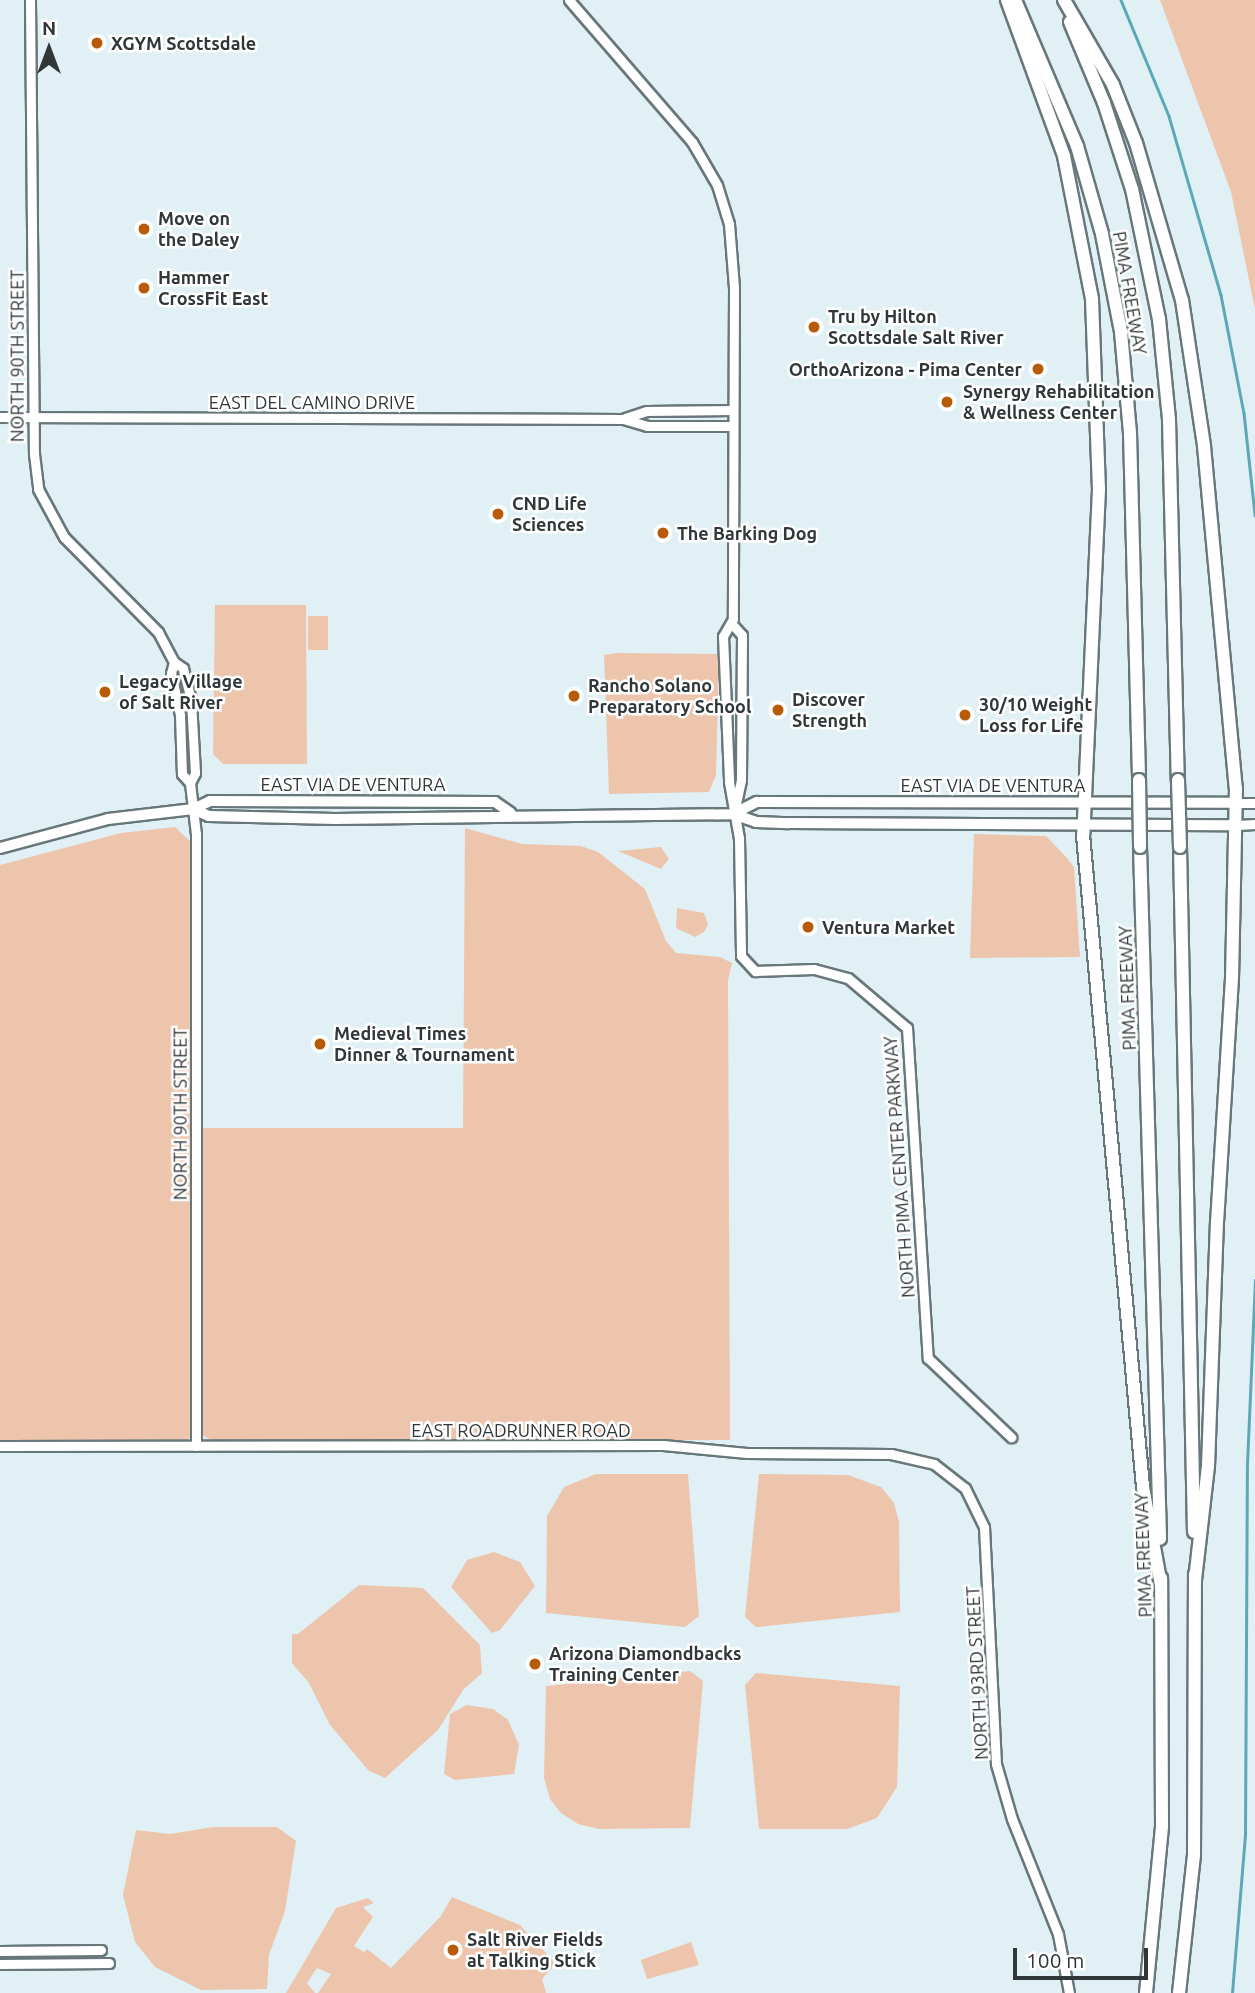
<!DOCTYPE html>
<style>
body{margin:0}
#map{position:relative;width:1255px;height:1993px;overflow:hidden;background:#e0f0f4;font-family:Ubuntu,sans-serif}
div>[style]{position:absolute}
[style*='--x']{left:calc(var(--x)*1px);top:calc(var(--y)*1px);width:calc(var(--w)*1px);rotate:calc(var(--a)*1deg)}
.green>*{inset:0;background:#edc5ad;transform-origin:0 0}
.stream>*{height:2.5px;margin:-1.25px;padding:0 1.25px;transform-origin:1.25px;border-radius:1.25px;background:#5ca8b9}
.roads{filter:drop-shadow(2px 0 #68777a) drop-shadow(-2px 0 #68777a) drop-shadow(0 2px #68777a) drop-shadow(0 -2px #68777a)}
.minor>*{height:9px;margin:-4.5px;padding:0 4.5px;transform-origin:4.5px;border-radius:4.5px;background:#fff}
.major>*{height:10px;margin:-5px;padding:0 5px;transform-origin:5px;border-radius:5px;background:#fff}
.highway>*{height:12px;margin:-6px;padding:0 6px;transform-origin:6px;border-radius:6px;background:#fff}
.bridges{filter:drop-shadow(2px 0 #68777a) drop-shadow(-2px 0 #68777a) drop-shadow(0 2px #68777a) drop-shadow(0 -2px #68777a)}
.highway-bridge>*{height:12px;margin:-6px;padding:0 6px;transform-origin:6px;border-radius:6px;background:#fff}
.dots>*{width:19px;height:19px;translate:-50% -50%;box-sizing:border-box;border:4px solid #fff;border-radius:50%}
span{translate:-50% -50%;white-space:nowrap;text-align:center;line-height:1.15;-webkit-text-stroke:5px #fff;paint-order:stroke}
.poi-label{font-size:18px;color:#313739;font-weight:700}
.left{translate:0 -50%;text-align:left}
.right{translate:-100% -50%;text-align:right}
.street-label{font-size:18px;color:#313739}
.north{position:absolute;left:14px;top:14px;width:70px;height:70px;-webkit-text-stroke:5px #fff;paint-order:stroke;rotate:0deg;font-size:19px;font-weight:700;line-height:28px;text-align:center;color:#313739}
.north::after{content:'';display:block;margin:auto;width:24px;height:32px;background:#313739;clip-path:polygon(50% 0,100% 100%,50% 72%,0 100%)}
.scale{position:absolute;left:1013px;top:1948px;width:135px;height:32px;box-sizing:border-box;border:4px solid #313739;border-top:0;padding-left:9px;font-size:21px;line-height:24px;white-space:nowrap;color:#313739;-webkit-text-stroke:5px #fff;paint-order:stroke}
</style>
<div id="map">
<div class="green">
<div style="clip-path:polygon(1160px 0,1255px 0,1255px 309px,1231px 192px)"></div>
<div style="clip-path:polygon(215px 605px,306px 605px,307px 764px,223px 764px,213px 754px)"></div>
<div style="left:308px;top:616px;width:20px;height:34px"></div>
<div style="clip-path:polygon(617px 653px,719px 654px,716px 775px,709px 792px,609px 794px,604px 655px)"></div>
<div style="clip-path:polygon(175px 827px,191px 842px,191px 1437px,185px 1441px,0 1441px,0 865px,121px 833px)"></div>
<div style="clip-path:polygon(465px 828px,522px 844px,581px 846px,598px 852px,645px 889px,666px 941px,676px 953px,720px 957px,732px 963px,728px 980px,730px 1440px,213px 1441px,202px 1435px,201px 1128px,463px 1128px)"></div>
<div style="clip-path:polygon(974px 834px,1046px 836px,1066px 857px,1074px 867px,1080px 957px,970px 958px)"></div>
<div style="clip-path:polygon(661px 847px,669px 859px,661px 869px,618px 851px)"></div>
<div style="clip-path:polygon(677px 908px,704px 913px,708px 924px,704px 932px,695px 937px,676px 928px)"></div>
<div style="clip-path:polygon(596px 1474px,688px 1474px,699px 1616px,685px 1627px,546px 1613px,547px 1516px,564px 1487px)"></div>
<div style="clip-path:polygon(759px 1474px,848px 1475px,881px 1487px,894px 1503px,899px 1522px,900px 1612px,756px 1627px,745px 1617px)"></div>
<div style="clip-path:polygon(494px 1552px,520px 1562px,535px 1586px,500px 1630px,492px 1633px,451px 1587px,467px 1560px)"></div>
<div style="clip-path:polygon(359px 1585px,423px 1588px,480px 1645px,482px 1673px,463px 1690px,438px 1730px,385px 1778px,369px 1771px,330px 1725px,309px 1683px,292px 1663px,292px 1634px,298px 1634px)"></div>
<div style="clip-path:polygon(690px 1671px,703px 1681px,690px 1828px,599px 1829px,578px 1824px,561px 1813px,550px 1799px,544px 1778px,546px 1686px)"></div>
<div style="clip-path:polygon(756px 1673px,900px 1686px,897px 1787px,877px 1818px,847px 1829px,759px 1829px,745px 1685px)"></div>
<div style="clip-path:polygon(467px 1705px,493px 1709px,508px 1720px,519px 1745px,514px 1774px,455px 1780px,444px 1774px,450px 1714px)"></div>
<div style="clip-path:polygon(213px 1827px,277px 1827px,296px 1841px,285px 1911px,269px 1955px,267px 1989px,201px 1990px,155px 1967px,135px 1942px,123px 1895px,136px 1830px,170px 1834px)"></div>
<div style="clip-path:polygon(452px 1897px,520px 1925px,556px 1964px,542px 1979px,546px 1993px,318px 1993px,331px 1974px,317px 1968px,307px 1983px,315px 1993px,286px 1993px,336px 1908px,368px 1898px,374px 1903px,363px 1907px,373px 1917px,354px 1946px,364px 1952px,367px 1949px,391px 1968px,441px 1916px)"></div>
<div style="clip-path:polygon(691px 1942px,699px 1965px,647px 1979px,641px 1960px)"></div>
</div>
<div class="stream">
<div style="--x:1121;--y:0;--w:126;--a:67.5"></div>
<div style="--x:1169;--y:116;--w:186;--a:73.8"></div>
<div style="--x:1221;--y:295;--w:120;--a:79"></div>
<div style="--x:1244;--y:413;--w:103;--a:83.8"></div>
<div style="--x:1232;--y:1993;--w:160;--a:-85.3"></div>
<div style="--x:1245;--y:1834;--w:370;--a:-89.7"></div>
<div style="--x:1247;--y:1464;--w:184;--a:-87.5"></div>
</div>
<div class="roads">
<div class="minor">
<div style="--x:30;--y:0;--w:454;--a:89.5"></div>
<div style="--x:34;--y:454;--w:35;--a:83"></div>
<div style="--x:38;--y:489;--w:55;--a:61.6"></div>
<div style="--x:64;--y:537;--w:134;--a:45.3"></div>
<div style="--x:158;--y:632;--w:34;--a:62"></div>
<div style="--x:174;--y:662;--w:11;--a:34"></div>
<div style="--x:183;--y:668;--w:34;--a:76"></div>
<div style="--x:191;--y:701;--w:72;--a:86.8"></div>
<div style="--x:195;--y:773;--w:11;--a:117"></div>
<div style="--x:569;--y:0;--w:188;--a:49.1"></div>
<div style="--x:692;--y:142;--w:50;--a:59.8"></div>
<div style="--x:717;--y:185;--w:41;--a:72.9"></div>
<div style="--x:729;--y:224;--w:64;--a:85.5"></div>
<div style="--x:734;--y:288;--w:331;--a:90.2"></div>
<div style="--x:733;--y:619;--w:20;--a:120"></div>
<div style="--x:723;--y:636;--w:146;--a:87.6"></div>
<div style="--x:729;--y:782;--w:57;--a:79.9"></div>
<div style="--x:739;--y:838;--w:118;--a:89"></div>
<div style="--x:741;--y:956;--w:21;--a:47"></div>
<div style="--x:755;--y:971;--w:59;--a:-1.9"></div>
<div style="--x:814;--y:969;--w:35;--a:15"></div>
<div style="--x:848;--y:978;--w:77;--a:40.3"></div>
<div style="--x:907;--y:1028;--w:331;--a:86.4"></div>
<div style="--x:928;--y:1358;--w:115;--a:43.6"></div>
<div style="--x:0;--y:417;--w:623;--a:0.18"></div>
<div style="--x:623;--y:419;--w:25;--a:16"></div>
<div style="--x:647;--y:426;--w:86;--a:0"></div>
<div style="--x:625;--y:418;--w:23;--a:-18"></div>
<div style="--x:647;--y:411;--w:86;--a:-0.7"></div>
<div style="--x:732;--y:624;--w:15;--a:48"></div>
<div style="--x:742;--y:635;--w:145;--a:90.4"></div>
<div style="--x:741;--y:780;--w:29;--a:102"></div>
<div style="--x:174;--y:662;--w:11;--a:105"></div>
<div style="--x:171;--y:673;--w:43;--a:77.9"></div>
<div style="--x:180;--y:715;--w:59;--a:88.1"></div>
<div style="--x:182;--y:774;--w:12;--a:48"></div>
<div style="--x:190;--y:783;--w:51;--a:83.3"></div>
<div style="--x:196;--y:834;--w:612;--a:90"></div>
<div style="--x:1237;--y:803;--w:18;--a:0"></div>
<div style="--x:1237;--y:825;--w:18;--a:-3"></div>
<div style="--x:0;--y:1446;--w:663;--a:-0.09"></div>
<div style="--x:663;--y:1445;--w:84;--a:5.4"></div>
<div style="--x:747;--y:1453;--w:144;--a:0.4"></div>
<div style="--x:891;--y:1454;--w:44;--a:13.1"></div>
<div style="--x:934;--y:1464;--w:39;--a:38"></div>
<div style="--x:965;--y:1488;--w:43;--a:64"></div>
<div style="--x:984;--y:1527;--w:237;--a:87.1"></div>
<div style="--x:996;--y:1764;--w:57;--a:73.8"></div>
<div style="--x:1012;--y:1819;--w:124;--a:68.2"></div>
<div style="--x:1058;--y:1934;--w:60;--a:79.4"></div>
<div style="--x:0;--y:1951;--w:101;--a:-0.6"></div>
<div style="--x:0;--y:1964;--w:109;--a:-0.5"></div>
</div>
<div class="major">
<div style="--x:193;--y:809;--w:17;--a:24"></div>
<div style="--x:209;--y:816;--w:126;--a:1.4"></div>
<div style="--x:335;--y:819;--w:398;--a:-0.7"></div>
<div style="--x:733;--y:814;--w:24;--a:19"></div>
<div style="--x:756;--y:822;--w:33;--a:2"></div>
<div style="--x:789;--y:823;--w:448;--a:0.3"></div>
<div style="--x:733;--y:814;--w:27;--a:-27"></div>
<div style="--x:757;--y:802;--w:480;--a:0.1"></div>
<div style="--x:0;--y:848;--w:112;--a:-15"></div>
<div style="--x:108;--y:819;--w:86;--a:-6.7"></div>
<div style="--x:193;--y:809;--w:19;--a:-25"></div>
<div style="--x:210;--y:801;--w:285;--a:0.2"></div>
<div style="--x:495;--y:802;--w:19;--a:35"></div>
</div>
<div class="highway">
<div style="--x:1007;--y:0;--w:166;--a:69.9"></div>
<div style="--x:1064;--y:156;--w:146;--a:78.9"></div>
<div style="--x:1092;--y:299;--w:190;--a:87.9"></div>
<div style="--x:1099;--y:489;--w:346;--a:92.6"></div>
<div style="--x:1083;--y:835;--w:655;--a:84.74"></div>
<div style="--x:1143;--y:1487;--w:100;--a:79.6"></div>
<div style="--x:1015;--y:0;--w:159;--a:67"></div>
<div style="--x:1077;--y:146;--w:91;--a:74.1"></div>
<div style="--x:1102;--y:234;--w:100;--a:79"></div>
<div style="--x:1121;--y:332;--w:101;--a:84.9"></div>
<div style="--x:1130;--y:433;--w:347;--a:88.5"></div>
<div style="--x:1064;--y:0;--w:98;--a:60"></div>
<div style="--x:1113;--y:85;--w:62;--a:68.4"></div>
<div style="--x:1136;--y:143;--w:164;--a:73.7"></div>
<div style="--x:1182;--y:300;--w:148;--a:81.4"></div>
<div style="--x:1204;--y:446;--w:343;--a:84.7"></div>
<div style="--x:1236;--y:788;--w:190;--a:91.2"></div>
<div style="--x:1232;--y:978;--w:243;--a:93.5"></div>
<div style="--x:1217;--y:1221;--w:245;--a:92.1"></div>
<div style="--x:1208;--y:1466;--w:115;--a:96.5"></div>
<div style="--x:1070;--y:22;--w:88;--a:67.2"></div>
<div style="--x:1104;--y:103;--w:90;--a:72"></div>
<div style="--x:1132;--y:189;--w:133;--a:78.3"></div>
<div style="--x:1159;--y:319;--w:101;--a:84.3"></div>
<div style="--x:1169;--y:420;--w:360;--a:88.6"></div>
<div style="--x:1140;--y:847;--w:692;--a:88.34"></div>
<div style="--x:1180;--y:847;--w:685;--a:88.83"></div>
<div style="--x:1146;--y:1993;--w:168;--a:-84.5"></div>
<div style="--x:1162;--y:1826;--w:248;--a:-90.2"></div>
<div style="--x:1179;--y:1993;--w:139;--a:-83.8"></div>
<div style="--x:1194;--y:1855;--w:281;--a:-89.8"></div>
</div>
</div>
<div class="bridges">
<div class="highway-bridge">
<div style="--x:1139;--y:780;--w:67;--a:89.1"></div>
<div style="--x:1178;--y:780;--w:67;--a:88.3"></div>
</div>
</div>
<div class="dots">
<div style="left:97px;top:43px;background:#b85b08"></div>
<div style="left:144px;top:229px;background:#b85b08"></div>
<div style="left:144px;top:288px;background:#b85b08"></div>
<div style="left:814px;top:327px;background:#b85b08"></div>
<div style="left:1038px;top:369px;background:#b85b08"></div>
<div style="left:947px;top:402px;background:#b85b08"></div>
<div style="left:498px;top:514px;background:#b85b08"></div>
<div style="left:663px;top:533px;background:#b85b08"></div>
<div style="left:105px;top:692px;background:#b85b08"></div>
<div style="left:574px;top:696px;background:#b85b08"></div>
<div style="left:778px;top:710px;background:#b85b08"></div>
<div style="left:965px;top:715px;background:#b85b08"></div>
<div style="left:808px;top:927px;background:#b85b08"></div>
<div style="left:320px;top:1044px;background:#b85b08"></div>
<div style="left:535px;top:1664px;background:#b85b08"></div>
<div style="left:453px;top:1950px;background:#b85b08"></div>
</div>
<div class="poi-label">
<span class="left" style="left:111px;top:43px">XGYM Scottsdale</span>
<span class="left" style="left:158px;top:229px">Move on<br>the Daley</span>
<span class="left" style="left:158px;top:288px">Hammer<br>CrossFit East</span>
<span class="left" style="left:828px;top:327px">Tru by Hilton<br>Scottsdale Salt River</span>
<span class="right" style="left:1022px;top:369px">OrthoArizona - Pima Center</span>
<span class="left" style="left:963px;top:402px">Synergy Rehabilitation<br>&amp; Wellness Center</span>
<span class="left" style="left:512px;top:514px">CND Life<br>Sciences</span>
<span class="left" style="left:677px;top:533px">The Barking Dog</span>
<span class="left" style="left:119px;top:692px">Legacy Village<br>of Salt River</span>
<span class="left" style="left:588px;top:696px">Rancho Solano<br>Preparatory School</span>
<span class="left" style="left:792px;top:710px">Discover<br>Strength</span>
<span class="left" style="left:979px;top:715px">30/10 Weight<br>Loss for Life</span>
<span class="left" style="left:822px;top:927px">Ventura Market</span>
<span class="left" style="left:334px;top:1044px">Medieval Times<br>Dinner &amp; Tournament</span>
<span class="left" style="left:549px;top:1664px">Arizona Diamondbacks<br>Training Center</span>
<span class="left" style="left:467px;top:1950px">Salt River Fields<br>at Talking Stick</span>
</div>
<div class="street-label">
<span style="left:1130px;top:293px;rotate:80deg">PIMA FREEWAY</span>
<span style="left:17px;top:356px;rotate:-90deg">NORTH 90TH STREET</span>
<span style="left:312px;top:402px">EAST DEL CAMINO DRIVE</span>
<span style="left:353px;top:784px">EAST VIA DE VENTURA</span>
<span style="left:993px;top:785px">EAST VIA DE VENTURA</span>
<span style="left:1127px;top:988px;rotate:-92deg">PIMA FREEWAY</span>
<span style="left:180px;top:1114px;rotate:-90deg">NORTH 90TH STREET</span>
<span style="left:899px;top:1167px;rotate:-94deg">NORTH PIMA CENTER PARKWAY</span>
<span style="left:521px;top:1430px">EAST ROADRUNNER ROAD</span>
<span style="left:1143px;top:1555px;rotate:-92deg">PIMA FREEWAY</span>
<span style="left:977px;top:1673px;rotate:-93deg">NORTH 93RD STREET</span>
</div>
<div class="north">N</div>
<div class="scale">100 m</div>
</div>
